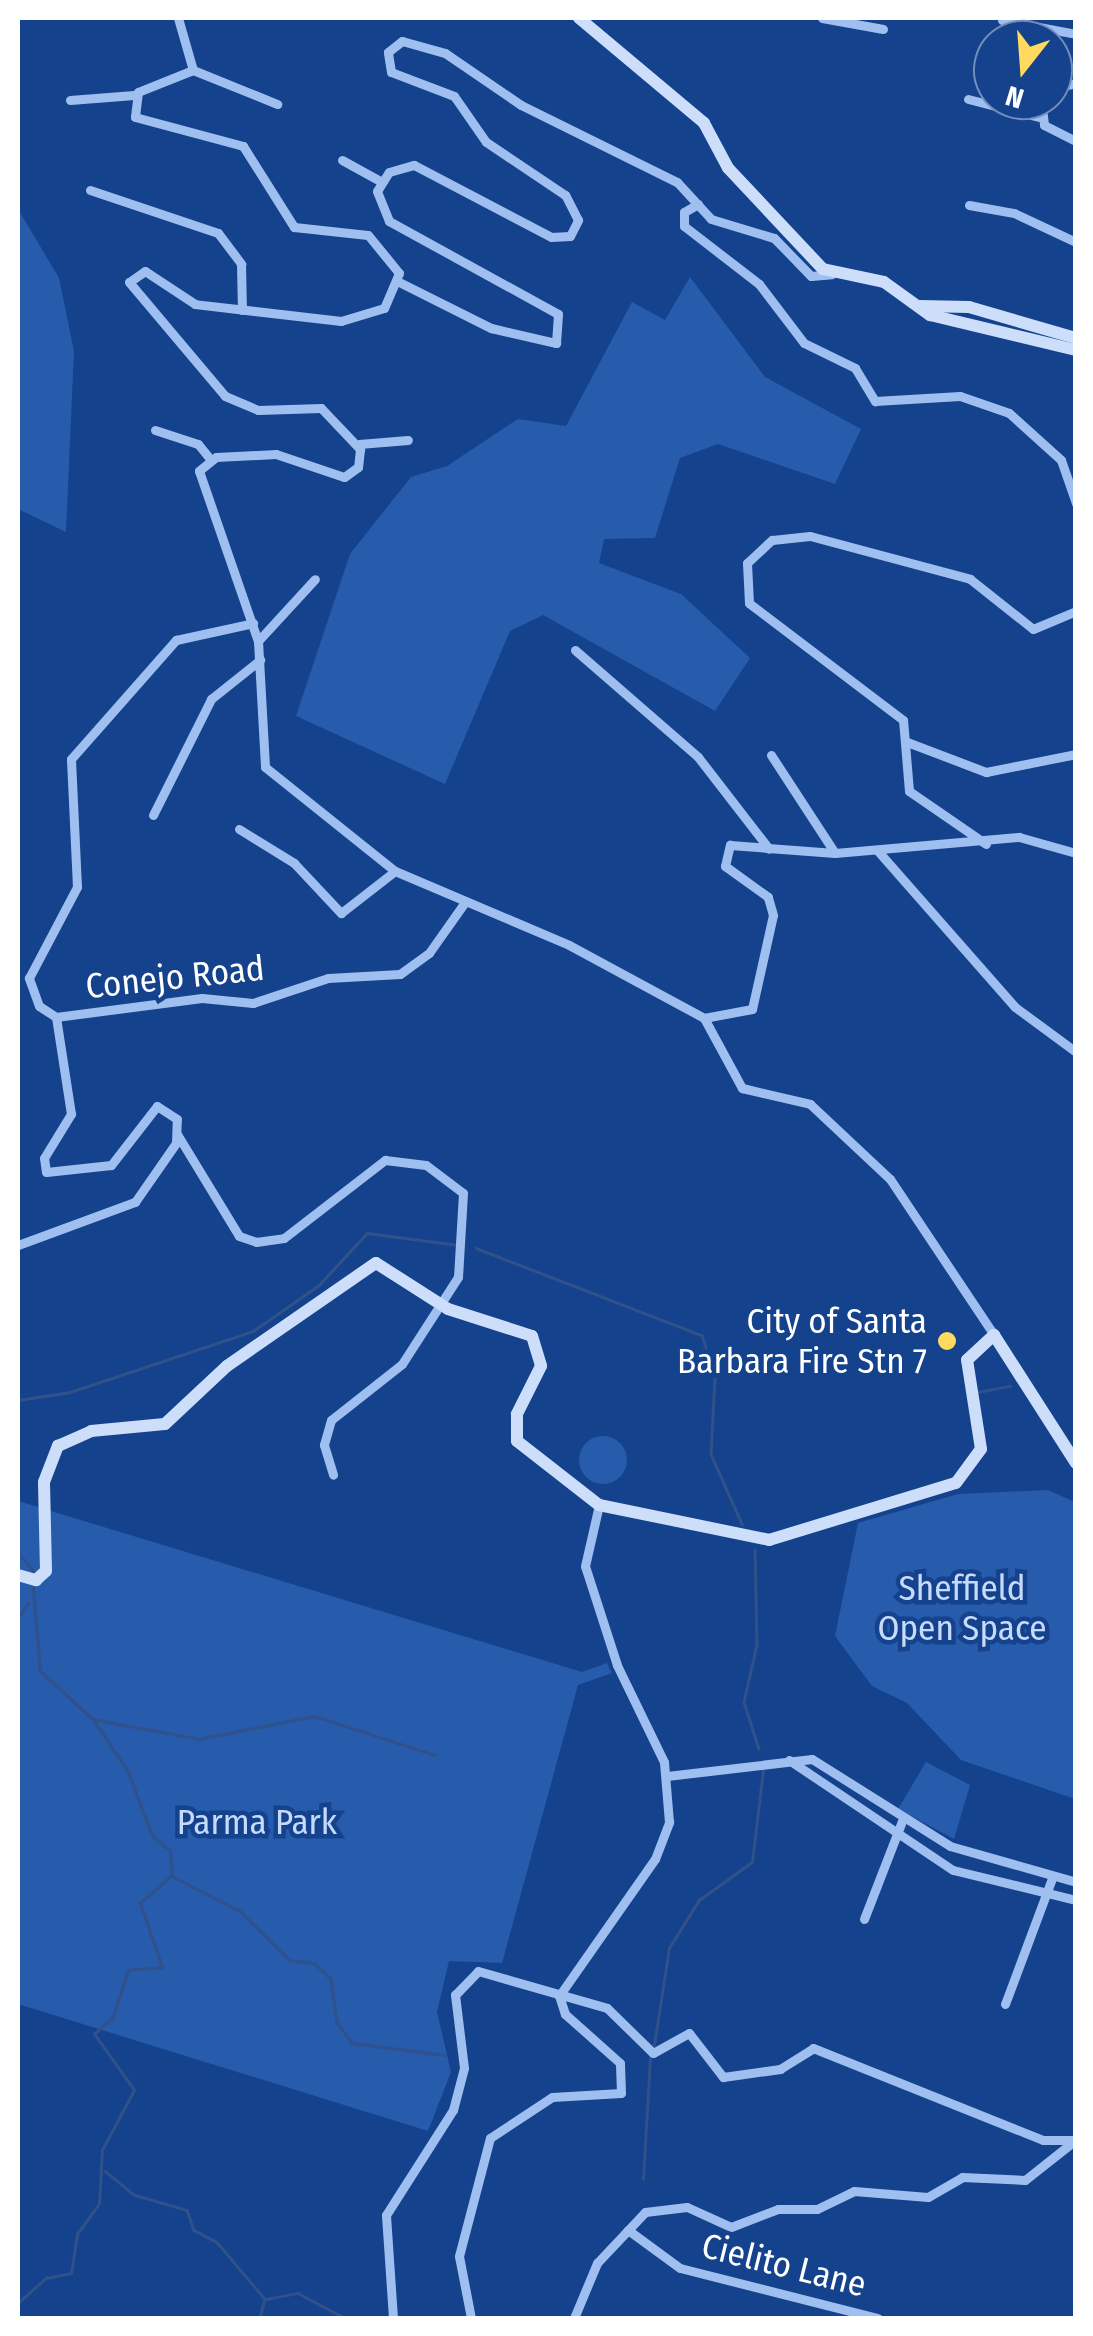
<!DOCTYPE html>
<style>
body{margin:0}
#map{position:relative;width:1093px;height:2336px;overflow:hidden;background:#15428d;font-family:"Fira Sans Condensed",sans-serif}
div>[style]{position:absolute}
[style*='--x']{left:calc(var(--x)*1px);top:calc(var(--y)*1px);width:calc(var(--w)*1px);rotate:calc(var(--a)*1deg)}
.green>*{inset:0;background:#275bac}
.round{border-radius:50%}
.stream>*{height:2.5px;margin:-1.25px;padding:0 1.25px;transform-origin:1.25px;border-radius:1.25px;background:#305189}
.street>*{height:9px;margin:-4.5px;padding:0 4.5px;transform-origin:4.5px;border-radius:4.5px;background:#9fbff0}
.secondary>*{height:12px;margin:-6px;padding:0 6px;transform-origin:6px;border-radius:6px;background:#cddefb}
.dots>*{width:28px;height:28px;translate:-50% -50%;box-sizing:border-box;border:5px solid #15428d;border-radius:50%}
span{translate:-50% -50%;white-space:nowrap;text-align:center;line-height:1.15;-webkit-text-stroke:9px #15428d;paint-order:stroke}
.street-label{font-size:35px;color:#fff}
.poi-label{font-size:35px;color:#fff}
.right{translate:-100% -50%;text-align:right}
.park-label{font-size:35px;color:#c6dbfb}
.frame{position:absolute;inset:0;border:20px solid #fff;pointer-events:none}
.north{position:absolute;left:973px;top:20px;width:100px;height:100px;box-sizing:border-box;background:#15428d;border:2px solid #738ebb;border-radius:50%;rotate:197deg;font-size:28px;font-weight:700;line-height:40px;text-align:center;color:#fff}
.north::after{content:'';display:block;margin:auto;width:35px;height:45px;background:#ffda5e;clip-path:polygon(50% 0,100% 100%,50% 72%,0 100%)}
</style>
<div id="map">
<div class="green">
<div style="clip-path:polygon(18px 209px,59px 278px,74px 351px,66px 532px,18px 509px)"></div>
<div style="clip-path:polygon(690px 277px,765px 377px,861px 429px,835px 484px,718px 444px,680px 458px,655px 538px,604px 539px,599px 563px,681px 594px,750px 658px,715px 711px,543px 615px,510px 631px,445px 784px,296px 716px,350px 554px,411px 477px,447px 466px,518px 419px,566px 426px,632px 302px,665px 320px)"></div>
<div class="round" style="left:579px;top:1436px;width:48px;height:48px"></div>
<div style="clip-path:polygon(1048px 1490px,1075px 1502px,1075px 1799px,961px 1760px,907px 1703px,872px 1686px,835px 1636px,858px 1523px,958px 1494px)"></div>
<div style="clip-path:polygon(18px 1501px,582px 1672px,607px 1663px,612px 1673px,578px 1685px,502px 1963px,449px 1961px,437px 2012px,451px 2072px,428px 2131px,18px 2004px)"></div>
<div style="clip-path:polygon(926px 1762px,970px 1785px,954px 1839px,898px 1809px)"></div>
</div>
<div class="stream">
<div style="--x:476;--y:1248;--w:242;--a:21.1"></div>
<div style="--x:702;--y:1335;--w:45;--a:73.2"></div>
<div style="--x:715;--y:1378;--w:76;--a:93"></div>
<div style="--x:711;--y:1454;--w:77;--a:66.1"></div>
<div style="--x:978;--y:1392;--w:33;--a:-11"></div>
<div style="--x:18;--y:1400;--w:53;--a:-8.7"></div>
<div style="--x:70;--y:1392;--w:193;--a:-18.4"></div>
<div style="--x:253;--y:1331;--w:80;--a:-34.9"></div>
<div style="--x:319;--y:1285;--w:71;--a:-47.3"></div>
<div style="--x:367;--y:1233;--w:92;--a:7.5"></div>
<div style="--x:755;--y:1550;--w:95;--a:88.8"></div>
<div style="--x:757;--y:1645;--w:58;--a:102.8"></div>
<div style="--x:744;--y:1702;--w:49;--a:72.3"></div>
<div style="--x:18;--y:1552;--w:26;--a:51"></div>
<div style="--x:18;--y:1618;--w:18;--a:-56"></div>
<div style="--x:93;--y:1719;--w:108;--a:10.7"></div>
<div style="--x:199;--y:1739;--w:118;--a:-11.2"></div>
<div style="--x:315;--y:1716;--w:126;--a:18"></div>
<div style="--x:174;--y:1877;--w:74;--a:27.3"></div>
<div style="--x:240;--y:1911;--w:70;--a:44.4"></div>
<div style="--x:290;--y:1960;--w:24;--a:7"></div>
<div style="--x:314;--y:1963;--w:23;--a:43"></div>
<div style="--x:331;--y:1979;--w:43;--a:82.1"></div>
<div style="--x:337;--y:2022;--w:26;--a:54"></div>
<div style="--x:352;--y:2043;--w:93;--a:7.4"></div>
<div style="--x:654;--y:2045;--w:98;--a:-81.2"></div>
<div style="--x:669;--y:1948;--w:57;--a:-58"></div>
<div style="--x:699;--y:1900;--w:65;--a:-35.6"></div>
<div style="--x:752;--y:1862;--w:93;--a:-83.2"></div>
<div style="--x:105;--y:2171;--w:38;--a:39"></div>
<div style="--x:135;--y:2195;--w:54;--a:16.1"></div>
<div style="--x:187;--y:2210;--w:21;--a:71"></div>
<div style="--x:194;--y:2230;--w:26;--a:28"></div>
<div style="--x:217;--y:2242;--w:75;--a:49.9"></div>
<div style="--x:265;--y:2299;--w:20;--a:105"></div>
<div style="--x:643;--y:2179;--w:122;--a:-86.7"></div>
<div style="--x:266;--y:2299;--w:33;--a:-11"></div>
<div style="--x:298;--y:2293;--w:53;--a:28"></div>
<div style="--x:18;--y:2303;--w:38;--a:-42"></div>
<div style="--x:46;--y:2278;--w:25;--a:-11"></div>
<div style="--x:71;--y:2273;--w:39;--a:-81"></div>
<div style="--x:77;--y:2234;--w:37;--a:-54"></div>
<div style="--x:99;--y:2204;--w:54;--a:-86.8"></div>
<div style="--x:102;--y:2150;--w:68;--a:-61.9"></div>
<div style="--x:134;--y:2090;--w:69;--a:-125.5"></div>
<div style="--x:94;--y:2034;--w:25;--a:-42"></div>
<div style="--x:113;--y:2017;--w:49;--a:-72.3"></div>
<div style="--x:128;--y:1970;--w:34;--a:-5"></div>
<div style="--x:162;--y:1967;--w:68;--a:-109"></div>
<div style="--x:140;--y:1903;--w:43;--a:-41.2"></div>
<div style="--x:172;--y:1875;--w:24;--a:-95"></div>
<div style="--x:170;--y:1851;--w:23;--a:-140"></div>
<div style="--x:152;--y:1836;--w:68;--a:-110.6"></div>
<div style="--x:128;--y:1772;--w:61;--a:-123.7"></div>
<div style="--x:94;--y:1721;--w:74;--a:-137.2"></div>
<div style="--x:40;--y:1671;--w:83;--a:-94.8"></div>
</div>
<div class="street">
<div style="--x:178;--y:18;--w:54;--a:73.9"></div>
<div style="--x:193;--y:70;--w:59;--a:158.2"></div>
<div style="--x:138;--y:92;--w:25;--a:97"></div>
<div style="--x:135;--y:117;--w:112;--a:15"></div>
<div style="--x:243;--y:146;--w:96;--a:57.8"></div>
<div style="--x:294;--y:227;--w:74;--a:6.2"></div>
<div style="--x:368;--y:235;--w:49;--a:50.8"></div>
<div style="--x:399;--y:273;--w:38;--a:113"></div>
<div style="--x:384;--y:308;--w:45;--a:163.2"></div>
<div style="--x:341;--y:321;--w:147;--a:-173.4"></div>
<div style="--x:195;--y:304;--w:60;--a:-146.6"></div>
<div style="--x:145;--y:271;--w:19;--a:145"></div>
<div style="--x:129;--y:282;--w:149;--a:49.9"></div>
<div style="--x:225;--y:396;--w:36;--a:23"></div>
<div style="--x:258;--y:410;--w:63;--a:-1.8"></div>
<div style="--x:321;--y:408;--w:57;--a:46.4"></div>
<div style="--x:360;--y:449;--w:18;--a:96"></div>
<div style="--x:358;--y:467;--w:17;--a:144"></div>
<div style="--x:344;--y:477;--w:72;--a:-161.3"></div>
<div style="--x:276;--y:454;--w:60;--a:177.1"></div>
<div style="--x:216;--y:457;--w:22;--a:141"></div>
<div style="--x:199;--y:471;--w:180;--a:70.9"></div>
<div style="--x:258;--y:641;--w:126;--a:86.8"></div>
<div style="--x:265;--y:767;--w:166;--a:38.7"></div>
<div style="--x:395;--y:871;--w:189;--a:23"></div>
<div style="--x:569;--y:945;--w:153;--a:28.4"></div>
<div style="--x:822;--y:18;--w:62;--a:10.2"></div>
<div style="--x:1002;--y:20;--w:75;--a:10.7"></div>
<div style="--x:193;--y:70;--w:91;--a:22"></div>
<div style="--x:1053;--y:88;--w:24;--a:-12"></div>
<div style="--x:968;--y:99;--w:73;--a:14.2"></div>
<div style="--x:70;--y:100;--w:64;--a:-4.5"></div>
<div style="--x:1041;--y:100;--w:25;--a:83"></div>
<div style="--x:1044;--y:125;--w:36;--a:27"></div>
<div style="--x:342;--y:160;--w:43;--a:28.9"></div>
<div style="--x:90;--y:190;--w:135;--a:18.6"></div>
<div style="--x:218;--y:233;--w:39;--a:53"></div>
<div style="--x:241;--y:264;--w:46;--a:88.8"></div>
<div style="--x:698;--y:204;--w:16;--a:150"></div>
<div style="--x:684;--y:212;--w:14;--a:90"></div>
<div style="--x:684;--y:226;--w:95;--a:37.7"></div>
<div style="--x:759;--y:284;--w:74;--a:52.7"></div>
<div style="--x:804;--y:343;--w:57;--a:26.1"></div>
<div style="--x:855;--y:368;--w:39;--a:59"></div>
<div style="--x:875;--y:401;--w:85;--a:-3.4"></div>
<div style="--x:960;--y:396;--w:52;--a:19.1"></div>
<div style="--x:1009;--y:413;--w:70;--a:42.1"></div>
<div style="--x:1061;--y:460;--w:46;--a:70.8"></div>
<div style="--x:969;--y:205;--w:46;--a:10.1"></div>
<div style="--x:1014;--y:213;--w:68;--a:25.1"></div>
<div style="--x:399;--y:282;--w:103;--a:26.6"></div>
<div style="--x:491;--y:328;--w:67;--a:13"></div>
<div style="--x:556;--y:343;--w:29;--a:-86"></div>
<div style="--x:558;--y:314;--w:193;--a:-151.2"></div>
<div style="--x:389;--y:221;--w:32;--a:-112"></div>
<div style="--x:377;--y:191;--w:22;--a:-58"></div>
<div style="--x:389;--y:172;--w:26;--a:-16"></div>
<div style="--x:414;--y:165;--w:155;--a:27.7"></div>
<div style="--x:551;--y:237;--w:19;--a:-3"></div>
<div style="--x:570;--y:236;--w:18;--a:-63"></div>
<div style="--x:578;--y:220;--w:28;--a:-117"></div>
<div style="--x:565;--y:195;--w:95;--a:-146.1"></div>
<div style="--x:486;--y:142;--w:56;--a:-124.8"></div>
<div style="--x:454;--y:96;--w:67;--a:-159.1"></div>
<div style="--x:391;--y:72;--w:20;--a:-99"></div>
<div style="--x:388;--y:52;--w:18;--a:-38"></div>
<div style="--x:402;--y:41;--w:45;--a:15.6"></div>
<div style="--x:445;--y:53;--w:92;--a:34.4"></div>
<div style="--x:521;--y:105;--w:174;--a:26.3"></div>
<div style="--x:677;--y:182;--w:50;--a:47.4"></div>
<div style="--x:711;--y:219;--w:66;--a:16.8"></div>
<div style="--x:774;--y:238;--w:53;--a:45.8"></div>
<div style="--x:811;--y:276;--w:21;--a:-5"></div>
<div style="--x:155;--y:430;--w:45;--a:18"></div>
<div style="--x:198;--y:444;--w:19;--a:51"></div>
<div style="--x:359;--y:444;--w:49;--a:-4.7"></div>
<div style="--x:258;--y:641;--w:84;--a:-47.4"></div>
<div style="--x:575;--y:650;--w:163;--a:41"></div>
<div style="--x:698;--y:757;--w:116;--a:52.3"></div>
<div style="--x:907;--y:742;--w:85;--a:20.8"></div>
<div style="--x:986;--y:772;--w:92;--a:-11.3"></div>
<div style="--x:771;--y:755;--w:117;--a:56.9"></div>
<div style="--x:153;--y:815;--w:130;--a:-63.4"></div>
<div style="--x:211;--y:699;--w:63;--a:-38.5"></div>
<div style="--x:239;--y:829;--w:65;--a:31.7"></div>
<div style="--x:294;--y:863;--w:69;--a:46.8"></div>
<div style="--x:341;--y:913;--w:68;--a:-37.9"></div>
<div style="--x:986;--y:844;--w:93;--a:-145.5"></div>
<div style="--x:909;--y:791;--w:71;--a:-94.8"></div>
<div style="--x:903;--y:720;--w:193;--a:-142.8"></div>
<div style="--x:749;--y:603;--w:40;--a:-92.9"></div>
<div style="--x:747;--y:563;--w:34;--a:-43"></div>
<div style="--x:772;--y:540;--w:38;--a:-6"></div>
<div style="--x:810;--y:536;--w:166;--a:15"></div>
<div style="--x:970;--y:579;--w:80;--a:38.4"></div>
<div style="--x:1033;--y:629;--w:47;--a:-22.7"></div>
<div style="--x:877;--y:850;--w:209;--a:48.7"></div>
<div style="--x:1015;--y:1007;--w:76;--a:36.4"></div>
<div style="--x:56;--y:1017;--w:20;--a:-147"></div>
<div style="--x:39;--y:1006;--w:30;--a:-110"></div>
<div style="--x:29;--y:978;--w:103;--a:-62.2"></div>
<div style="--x:77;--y:887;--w:128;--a:-92.7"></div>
<div style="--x:71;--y:759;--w:159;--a:-48.6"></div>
<div style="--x:176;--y:640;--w:79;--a:-12.4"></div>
<div style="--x:56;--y:1017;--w:147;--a:-7.4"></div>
<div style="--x:202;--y:998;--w:51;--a:5.6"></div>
<div style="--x:253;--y:1003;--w:79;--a:-18.4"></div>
<div style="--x:328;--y:978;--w:72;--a:-3.2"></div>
<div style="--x:400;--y:974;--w:36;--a:-36"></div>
<div style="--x:429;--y:953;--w:62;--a:-54.8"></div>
<div style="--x:704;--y:1018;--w:49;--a:-10.6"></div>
<div style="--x:752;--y:1009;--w:96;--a:-77.4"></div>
<div style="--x:773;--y:915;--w:19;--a:-106"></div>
<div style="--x:768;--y:897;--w:53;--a:-144.2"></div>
<div style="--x:725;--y:866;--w:22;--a:-77"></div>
<div style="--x:730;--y:845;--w:105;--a:4.4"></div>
<div style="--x:835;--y:853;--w:185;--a:-5"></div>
<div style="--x:1019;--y:837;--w:59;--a:15.7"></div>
<div style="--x:704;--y:1018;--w:80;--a:61.5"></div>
<div style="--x:742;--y:1088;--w:70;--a:13.2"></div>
<div style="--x:810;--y:1104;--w:110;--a:43.2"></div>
<div style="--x:890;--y:1179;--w:187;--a:56.3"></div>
<div style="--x:177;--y:1134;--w:119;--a:58.7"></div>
<div style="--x:239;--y:1236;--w:18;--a:19"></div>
<div style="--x:256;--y:1242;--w:28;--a:-8"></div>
<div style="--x:284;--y:1238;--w:128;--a:-37.7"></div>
<div style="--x:385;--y:1160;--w:41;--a:7"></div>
<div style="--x:426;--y:1165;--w:46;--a:37.1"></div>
<div style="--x:463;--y:1193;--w:84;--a:93.4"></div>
<div style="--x:458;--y:1277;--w:103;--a:122.8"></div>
<div style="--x:402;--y:1364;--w:90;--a:141.7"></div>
<div style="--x:331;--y:1420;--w:26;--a:106"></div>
<div style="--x:324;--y:1445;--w:31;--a:73"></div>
<div style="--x:18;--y:1245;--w:125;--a:-20.2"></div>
<div style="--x:135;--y:1202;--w:72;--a:-55.2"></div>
<div style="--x:176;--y:1143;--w:24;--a:-88"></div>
<div style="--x:177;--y:1119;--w:24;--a:-147"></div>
<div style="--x:157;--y:1106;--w:75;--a:127.9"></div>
<div style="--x:111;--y:1165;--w:65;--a:173.9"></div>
<div style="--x:46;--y:1172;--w:14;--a:-98"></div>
<div style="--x:44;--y:1158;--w:52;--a:-58.5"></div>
<div style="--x:71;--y:1114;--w:98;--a:-98.8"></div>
<div style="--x:789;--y:1760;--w:197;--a:33.9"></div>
<div style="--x:953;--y:1870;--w:127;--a:13.7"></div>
<div style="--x:667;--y:1776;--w:146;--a:-6.7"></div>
<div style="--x:812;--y:1759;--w:163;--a:32.2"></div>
<div style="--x:950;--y:1846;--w:131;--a:15.9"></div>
<div style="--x:864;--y:1919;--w:105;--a:-68.8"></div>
<div style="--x:1005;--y:2004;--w:134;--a:-69.5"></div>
<div style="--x:628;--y:2230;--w:64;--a:36.2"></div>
<div style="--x:680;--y:2268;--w:204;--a:14.2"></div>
<div style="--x:393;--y:2318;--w:103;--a:-93.9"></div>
<div style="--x:386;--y:2215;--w:125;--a:-57.5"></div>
<div style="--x:453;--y:2110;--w:43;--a:-75.3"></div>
<div style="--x:464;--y:2068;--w:74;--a:-97"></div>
<div style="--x:455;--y:1995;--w:33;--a:-46"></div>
<div style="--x:478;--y:1971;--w:134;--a:16"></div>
<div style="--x:607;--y:2008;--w:64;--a:44.4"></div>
<div style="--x:653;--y:2053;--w:41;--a:-29.1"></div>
<div style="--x:689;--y:2033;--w:56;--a:52.3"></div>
<div style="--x:723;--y:2077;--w:58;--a:-8"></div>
<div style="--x:780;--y:2069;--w:39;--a:-32"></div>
<div style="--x:813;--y:2048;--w:248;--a:21.8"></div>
<div style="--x:1043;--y:2140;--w:33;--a:0"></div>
<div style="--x:471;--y:2318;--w:63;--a:-101"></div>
<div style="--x:459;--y:2256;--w:122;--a:-75.3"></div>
<div style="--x:490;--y:2138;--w:74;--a:-33.5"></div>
<div style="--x:552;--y:2097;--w:69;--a:-3.3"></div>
<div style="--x:621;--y:2093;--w:30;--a:-92"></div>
<div style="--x:620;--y:2063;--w:74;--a:-138.3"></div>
<div style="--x:565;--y:2014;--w:19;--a:-108"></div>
<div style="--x:559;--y:1996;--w:167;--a:-55"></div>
<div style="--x:655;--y:1859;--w:40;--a:-69"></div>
<div style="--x:669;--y:1822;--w:60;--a:-94.8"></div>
<div style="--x:664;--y:1762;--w:108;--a:-115.9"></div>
<div style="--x:617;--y:1665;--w:104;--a:-107.9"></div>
<div style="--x:585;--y:1566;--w:63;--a:-77.1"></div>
<div style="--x:574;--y:2318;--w:60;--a:-67.3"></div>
<div style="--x:597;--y:2263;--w:70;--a:-46.7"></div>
<div style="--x:645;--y:2212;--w:42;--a:-6.8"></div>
<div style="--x:687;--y:2207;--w:48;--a:24.4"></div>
<div style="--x:731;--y:2227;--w:50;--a:-21"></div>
<div style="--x:778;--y:2209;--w:39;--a:0"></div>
<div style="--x:817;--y:2209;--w:41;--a:-25.9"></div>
<div style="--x:854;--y:2191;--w:74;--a:4.6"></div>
<div style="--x:928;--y:2197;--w:39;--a:-30"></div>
<div style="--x:962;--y:2177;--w:63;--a:2.7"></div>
<div style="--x:1025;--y:2180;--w:61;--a:-38.4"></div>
</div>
<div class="secondary">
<div style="--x:579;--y:18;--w:163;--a:40"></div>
<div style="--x:704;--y:123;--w:51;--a:61.9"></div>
<div style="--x:728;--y:168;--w:139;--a:46.8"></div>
<div style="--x:823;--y:269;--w:62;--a:12"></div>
<div style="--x:884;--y:282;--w:57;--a:35.7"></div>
<div style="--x:930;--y:315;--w:150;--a:13.5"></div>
<div style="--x:919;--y:306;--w:50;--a:1.1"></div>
<div style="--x:969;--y:307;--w:111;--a:16.2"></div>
<div style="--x:18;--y:1575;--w:19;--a:16"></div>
<div style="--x:36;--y:1580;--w:13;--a:-42"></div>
<div style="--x:46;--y:1571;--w:89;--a:-91.3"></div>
<div style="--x:44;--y:1482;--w:39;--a:-69"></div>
<div style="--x:58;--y:1446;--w:36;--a:-24"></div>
<div style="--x:91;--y:1431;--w:74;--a:-5.4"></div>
<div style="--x:165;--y:1424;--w:85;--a:-43.1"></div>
<div style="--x:227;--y:1366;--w:181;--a:-34.7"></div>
<div style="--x:376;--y:1263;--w:85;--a:32.6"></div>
<div style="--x:448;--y:1309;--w:88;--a:17.8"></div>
<div style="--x:532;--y:1336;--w:31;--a:73"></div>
<div style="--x:541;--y:1366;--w:54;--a:116.6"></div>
<div style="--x:517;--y:1414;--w:27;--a:90"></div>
<div style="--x:517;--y:1441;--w:104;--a:38"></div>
<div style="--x:599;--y:1505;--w:174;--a:11.6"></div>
<div style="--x:769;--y:1540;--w:195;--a:-17"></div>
<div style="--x:956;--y:1483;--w:42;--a:-53.7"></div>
<div style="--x:981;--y:1449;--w:90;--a:-98.9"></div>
<div style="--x:967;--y:1360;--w:37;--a:-43"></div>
<div style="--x:994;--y:1335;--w:152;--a:57.4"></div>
</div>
<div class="dots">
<div style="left:947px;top:1341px;background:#ffda5e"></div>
</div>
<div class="street-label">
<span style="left:175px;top:977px;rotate:-6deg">Conejo Road</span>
<span style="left:784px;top:2265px;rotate:14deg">Cielito Lane</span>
</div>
<div class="poi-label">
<span class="right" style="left:927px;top:1341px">City of Santa<br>Barbara Fire Stn 7</span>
</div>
<div class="park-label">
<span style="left:962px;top:1608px">Sheffield<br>Open Space</span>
<span style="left:257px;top:1822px">Parma Park</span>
</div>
<div class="frame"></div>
<div class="north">N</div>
</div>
